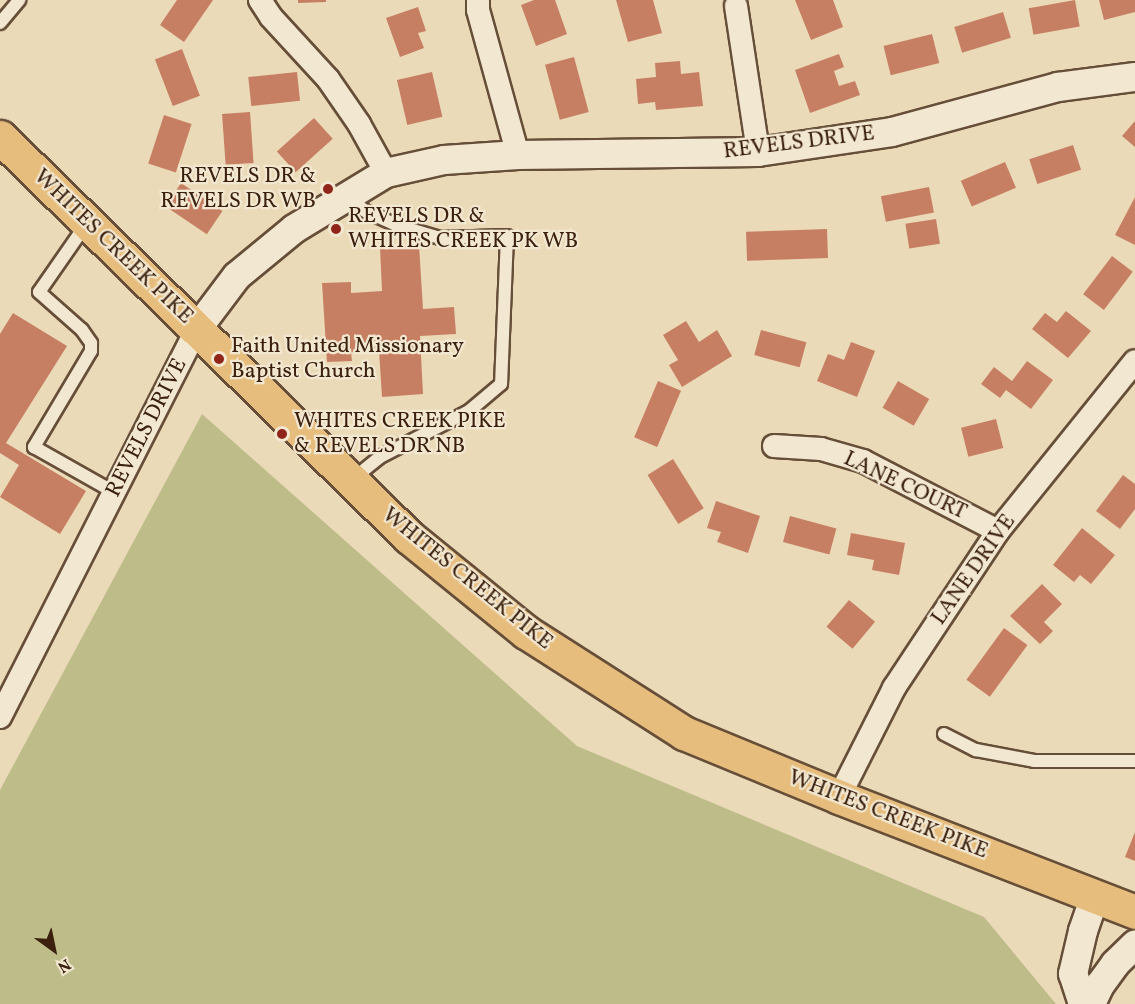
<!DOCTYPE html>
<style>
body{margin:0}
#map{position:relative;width:1135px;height:1004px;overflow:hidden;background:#ebdab8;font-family:Vollkorn,serif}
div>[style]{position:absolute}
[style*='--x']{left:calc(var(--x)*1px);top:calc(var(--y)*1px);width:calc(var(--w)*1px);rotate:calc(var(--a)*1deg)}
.green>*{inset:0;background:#bebd8a}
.building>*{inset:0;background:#c77f63;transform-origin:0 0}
.roads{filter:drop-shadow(2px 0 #664e38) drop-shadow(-2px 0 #664e38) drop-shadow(0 2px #664e38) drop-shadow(0 -2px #664e38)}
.service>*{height:12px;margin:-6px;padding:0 6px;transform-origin:6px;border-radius:6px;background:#f2e7d1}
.minor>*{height:22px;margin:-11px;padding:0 11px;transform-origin:11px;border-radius:11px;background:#f2e7d1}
.tertiary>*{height:28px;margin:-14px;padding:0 14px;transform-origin:14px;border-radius:14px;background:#f2e7d1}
.primary>*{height:33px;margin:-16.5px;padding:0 16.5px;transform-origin:16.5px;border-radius:16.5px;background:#e6bd7c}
.dots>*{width:16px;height:16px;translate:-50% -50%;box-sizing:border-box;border:3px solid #f2e7d1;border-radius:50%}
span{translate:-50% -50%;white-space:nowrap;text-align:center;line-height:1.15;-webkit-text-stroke:4.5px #f2e7d1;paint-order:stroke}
.street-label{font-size:22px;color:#3a200d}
.poi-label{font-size:22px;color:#3a200d}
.right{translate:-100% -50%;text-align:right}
.left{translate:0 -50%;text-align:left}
.north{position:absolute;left:24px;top:920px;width:60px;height:60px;-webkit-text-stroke:4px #f2e7d1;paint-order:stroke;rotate:147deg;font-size:16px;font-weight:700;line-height:24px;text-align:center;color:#3a200d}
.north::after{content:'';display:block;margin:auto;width:21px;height:27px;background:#3a200d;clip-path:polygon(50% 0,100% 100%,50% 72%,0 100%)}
</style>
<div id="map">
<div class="green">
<div style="clip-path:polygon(202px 414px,577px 746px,984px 917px,1056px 1004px,0 1004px,0 790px)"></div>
</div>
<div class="building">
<div style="clip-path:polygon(177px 0,213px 0,184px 42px,160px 25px)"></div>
<div style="clip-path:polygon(298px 0,326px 0,326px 2px,298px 3px)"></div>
<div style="clip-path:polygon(534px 0,555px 0,567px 34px,536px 46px,521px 5px)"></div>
<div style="clip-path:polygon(616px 0,653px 0,662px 33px,628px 42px)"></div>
<div style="clip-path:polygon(795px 0,833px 0,843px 27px,811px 40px)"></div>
<div style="left:1075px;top:0;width:27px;height:47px;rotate:80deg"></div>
<div style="clip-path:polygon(1099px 0,1135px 0,1135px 12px,1104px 20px)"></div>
<div style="clip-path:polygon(418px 7px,426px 31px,418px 33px,424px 48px,400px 57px,386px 18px)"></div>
<div style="left:1003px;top:12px;width:27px;height:51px;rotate:73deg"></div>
<div style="left:932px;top:34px;width:30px;height:50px;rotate:76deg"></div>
<div style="left:182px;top:49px;width:50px;height:29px;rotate:69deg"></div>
<div style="clip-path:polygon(839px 54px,844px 67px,834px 71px,839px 86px,855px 81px,860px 95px,810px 113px,795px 70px)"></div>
<div style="left:574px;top:57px;width:57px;height:30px;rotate:75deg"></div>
<div style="clip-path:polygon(680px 61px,681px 74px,699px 72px,703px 106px,656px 110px,655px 102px,638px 104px,636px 79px,656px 77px,655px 63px)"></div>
<div style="left:297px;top:72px;width:29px;height:49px;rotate:84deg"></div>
<div style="left:432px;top:72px;width:46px;height:36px;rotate:77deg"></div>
<div style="left:250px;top:112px;width:51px;height:28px;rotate:86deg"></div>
<div style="left:164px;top:115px;width:29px;height:51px;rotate:18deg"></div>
<div style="left:314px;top:118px;width:28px;height:50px;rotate:48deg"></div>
<div style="clip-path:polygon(1135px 121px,1135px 147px,1122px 136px)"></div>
<div style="left:1073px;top:145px;width:26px;height:46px;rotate:72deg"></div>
<div style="left:1005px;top:162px;width:28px;height:48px;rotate:67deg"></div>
<div style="left:181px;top:183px;width:50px;height:28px;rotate:34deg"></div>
<div style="left:929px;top:187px;width:26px;height:49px;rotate:79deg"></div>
<div style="clip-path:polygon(1135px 197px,1135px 245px,1115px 235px)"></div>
<div style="left:936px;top:219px;width:25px;height:31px;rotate:81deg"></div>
<div style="left:827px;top:229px;width:29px;height:81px;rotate:88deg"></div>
<div style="clip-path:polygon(419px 245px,423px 309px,454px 307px,456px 334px,420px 336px,423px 394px,382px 397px,379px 350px,351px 352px,352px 361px,327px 362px,322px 283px,351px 282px,351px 293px,382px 291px,380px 247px)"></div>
<div style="left:1112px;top:256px;width:26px;height:48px;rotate:37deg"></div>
<div style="clip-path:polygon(1066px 311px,1091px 331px,1068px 358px,1032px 329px,1045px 313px,1057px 322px)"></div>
<div style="clip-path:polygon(13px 313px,67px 346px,6px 443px,86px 491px,60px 534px,0 497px,19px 465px,0 453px,0 334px)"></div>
<div style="clip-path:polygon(686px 321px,699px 342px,717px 330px,732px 356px,682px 387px,669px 365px,678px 360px,663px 335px)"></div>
<div style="left:761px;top:330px;width:47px;height:26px;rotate:15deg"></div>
<div style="clip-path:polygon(851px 342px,875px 351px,857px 397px,817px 381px,828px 354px,844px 360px)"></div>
<div style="clip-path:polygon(1027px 361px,1053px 380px,1031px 409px,1006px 390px,1000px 398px,981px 384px,994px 367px,1012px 381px)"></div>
<div style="left:658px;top:381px;width:25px;height:61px;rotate:23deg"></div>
<div style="left:898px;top:381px;width:36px;height:31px;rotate:30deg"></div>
<div style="left:996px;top:419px;width:30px;height:36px;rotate:76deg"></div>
<div style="left:673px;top:459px;width:58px;height:30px;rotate:58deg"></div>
<div style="clip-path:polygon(1123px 475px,1135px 484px,1135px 509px,1120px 529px,1096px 511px)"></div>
<div style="clip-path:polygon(716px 501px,760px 516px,748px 553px,717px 542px,721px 532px,707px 528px)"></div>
<div style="left:790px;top:516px;width:48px;height:27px;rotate:15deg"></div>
<div style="clip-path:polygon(1082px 528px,1115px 555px,1091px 584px,1080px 575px,1074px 582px,1053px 565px)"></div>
<div style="clip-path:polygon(851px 533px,905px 543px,899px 575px,872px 570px,874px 560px,847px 555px)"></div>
<div style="clip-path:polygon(1042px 584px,1062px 604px,1044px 622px,1053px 631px,1040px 644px,1010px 616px)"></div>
<div style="left:849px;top:600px;width:34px;height:35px;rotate:40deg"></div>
<div style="left:1004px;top:628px;width:29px;height:64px;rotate:36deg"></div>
<div style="clip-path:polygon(1135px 832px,1135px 861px,1125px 857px)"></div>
</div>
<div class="roads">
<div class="service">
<div style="--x:0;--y:23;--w:30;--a:-50"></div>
<div style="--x:349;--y:197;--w:21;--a:41"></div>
<div style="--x:365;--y:211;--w:34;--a:24"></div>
<div style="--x:396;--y:225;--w:46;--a:16.5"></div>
<div style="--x:440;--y:238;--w:67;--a:-1.7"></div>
<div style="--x:507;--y:236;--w:148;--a:92.3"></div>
<div style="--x:501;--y:384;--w:42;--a:139.8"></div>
<div style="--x:469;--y:411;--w:100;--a:152.7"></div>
<div style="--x:380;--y:457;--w:36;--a:141"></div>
<div style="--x:87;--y:223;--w:84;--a:124.8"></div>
<div style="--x:39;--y:292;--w:57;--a:41.5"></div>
<div style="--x:82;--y:330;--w:16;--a:55"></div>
<div style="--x:91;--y:343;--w:8;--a:90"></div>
<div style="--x:91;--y:351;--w:112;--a:120.7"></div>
<div style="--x:34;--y:447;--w:92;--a:29.4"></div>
<div style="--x:944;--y:734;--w:36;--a:27"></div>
<div style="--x:976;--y:750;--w:59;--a:10.7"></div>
<div style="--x:1034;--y:761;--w:101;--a:0"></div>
</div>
<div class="minor">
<div style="--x:260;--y:0;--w:20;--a:57"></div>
<div style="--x:271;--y:17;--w:84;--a:47.4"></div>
<div style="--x:328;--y:79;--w:55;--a:55.4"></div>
<div style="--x:359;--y:124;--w:56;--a:61.1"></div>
<div style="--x:478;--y:0;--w:10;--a:90"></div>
<div style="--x:478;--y:10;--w:150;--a:74.6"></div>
<div style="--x:736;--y:6;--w:148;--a:81.4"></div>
<div style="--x:774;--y:446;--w:47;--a:3.7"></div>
<div style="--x:821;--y:449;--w:44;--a:15.9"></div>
<div style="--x:863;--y:461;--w:152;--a:27.4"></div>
<div style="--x:0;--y:717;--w:435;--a:-63.1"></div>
<div style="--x:839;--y:797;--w:122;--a:-63.2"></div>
<div style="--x:894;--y:688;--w:188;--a:-56.5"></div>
<div style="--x:998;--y:531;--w:218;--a:-51.1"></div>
</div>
<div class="tertiary">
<div style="--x:197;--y:329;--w:66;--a:-53"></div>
<div style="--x:237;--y:276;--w:74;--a:-39.5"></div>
<div style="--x:294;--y:229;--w:108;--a:-31.3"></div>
<div style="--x:386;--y:173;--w:59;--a:-12.6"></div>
<div style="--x:444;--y:160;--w:74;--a:-3.9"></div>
<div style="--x:518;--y:155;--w:240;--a:-0.7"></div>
<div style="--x:758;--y:152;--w:135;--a:-8.5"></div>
<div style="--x:892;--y:132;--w:172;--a:-15.2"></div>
<div style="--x:1058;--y:87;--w:78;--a:-7.4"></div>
<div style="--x:1083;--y:1004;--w:32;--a:-108"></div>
<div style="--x:1073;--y:974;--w:44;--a:-76.9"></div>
<div style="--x:1083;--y:931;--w:37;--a:-71"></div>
<div style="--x:1091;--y:1004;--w:21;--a:-65"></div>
<div style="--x:1100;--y:985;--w:26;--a:-54"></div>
<div style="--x:1115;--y:964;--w:28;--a:-44"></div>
</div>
<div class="primary">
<div style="--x:0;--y:137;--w:572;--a:44.36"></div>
<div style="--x:409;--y:537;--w:151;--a:39.1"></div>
<div style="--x:526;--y:632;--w:188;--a:32.6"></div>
<div style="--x:684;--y:733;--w:168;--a:22.4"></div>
<div style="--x:839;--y:797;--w:318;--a:21.2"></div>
</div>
</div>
<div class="dots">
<div style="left:328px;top:189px;background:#8f2418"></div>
<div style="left:336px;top:229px;background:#8f2418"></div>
<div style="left:219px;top:359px;background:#8f2418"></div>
<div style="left:282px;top:434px;background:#8f2418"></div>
</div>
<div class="street-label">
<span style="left:799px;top:143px;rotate:-7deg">REVELS DRIVE</span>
<span style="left:113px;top:247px;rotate:44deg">WHITES CREEK PIKE</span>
<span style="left:147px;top:428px;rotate:-63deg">REVELS DRIVE</span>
<span style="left:905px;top:486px;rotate:25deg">LANE COURT</span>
<span style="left:974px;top:570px;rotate:-55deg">LANE DRIVE</span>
<span style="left:467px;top:579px;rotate:39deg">WHITES CREEK PIKE</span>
<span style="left:888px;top:815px;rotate:21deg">WHITES CREEK PIKE</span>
</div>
<div class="poi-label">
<span class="right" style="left:316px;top:189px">REVELS DR &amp;<br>REVELS DR WB</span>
<span class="left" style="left:348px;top:229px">REVELS DR &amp;<br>WHITES CREEK PK WB</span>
<span class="left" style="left:231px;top:359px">Faith United Missionary<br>Baptist Church</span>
<span class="left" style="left:294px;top:434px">WHITES CREEK PIKE<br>&amp; REVELS DR NB</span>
</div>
<div class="north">N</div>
</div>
